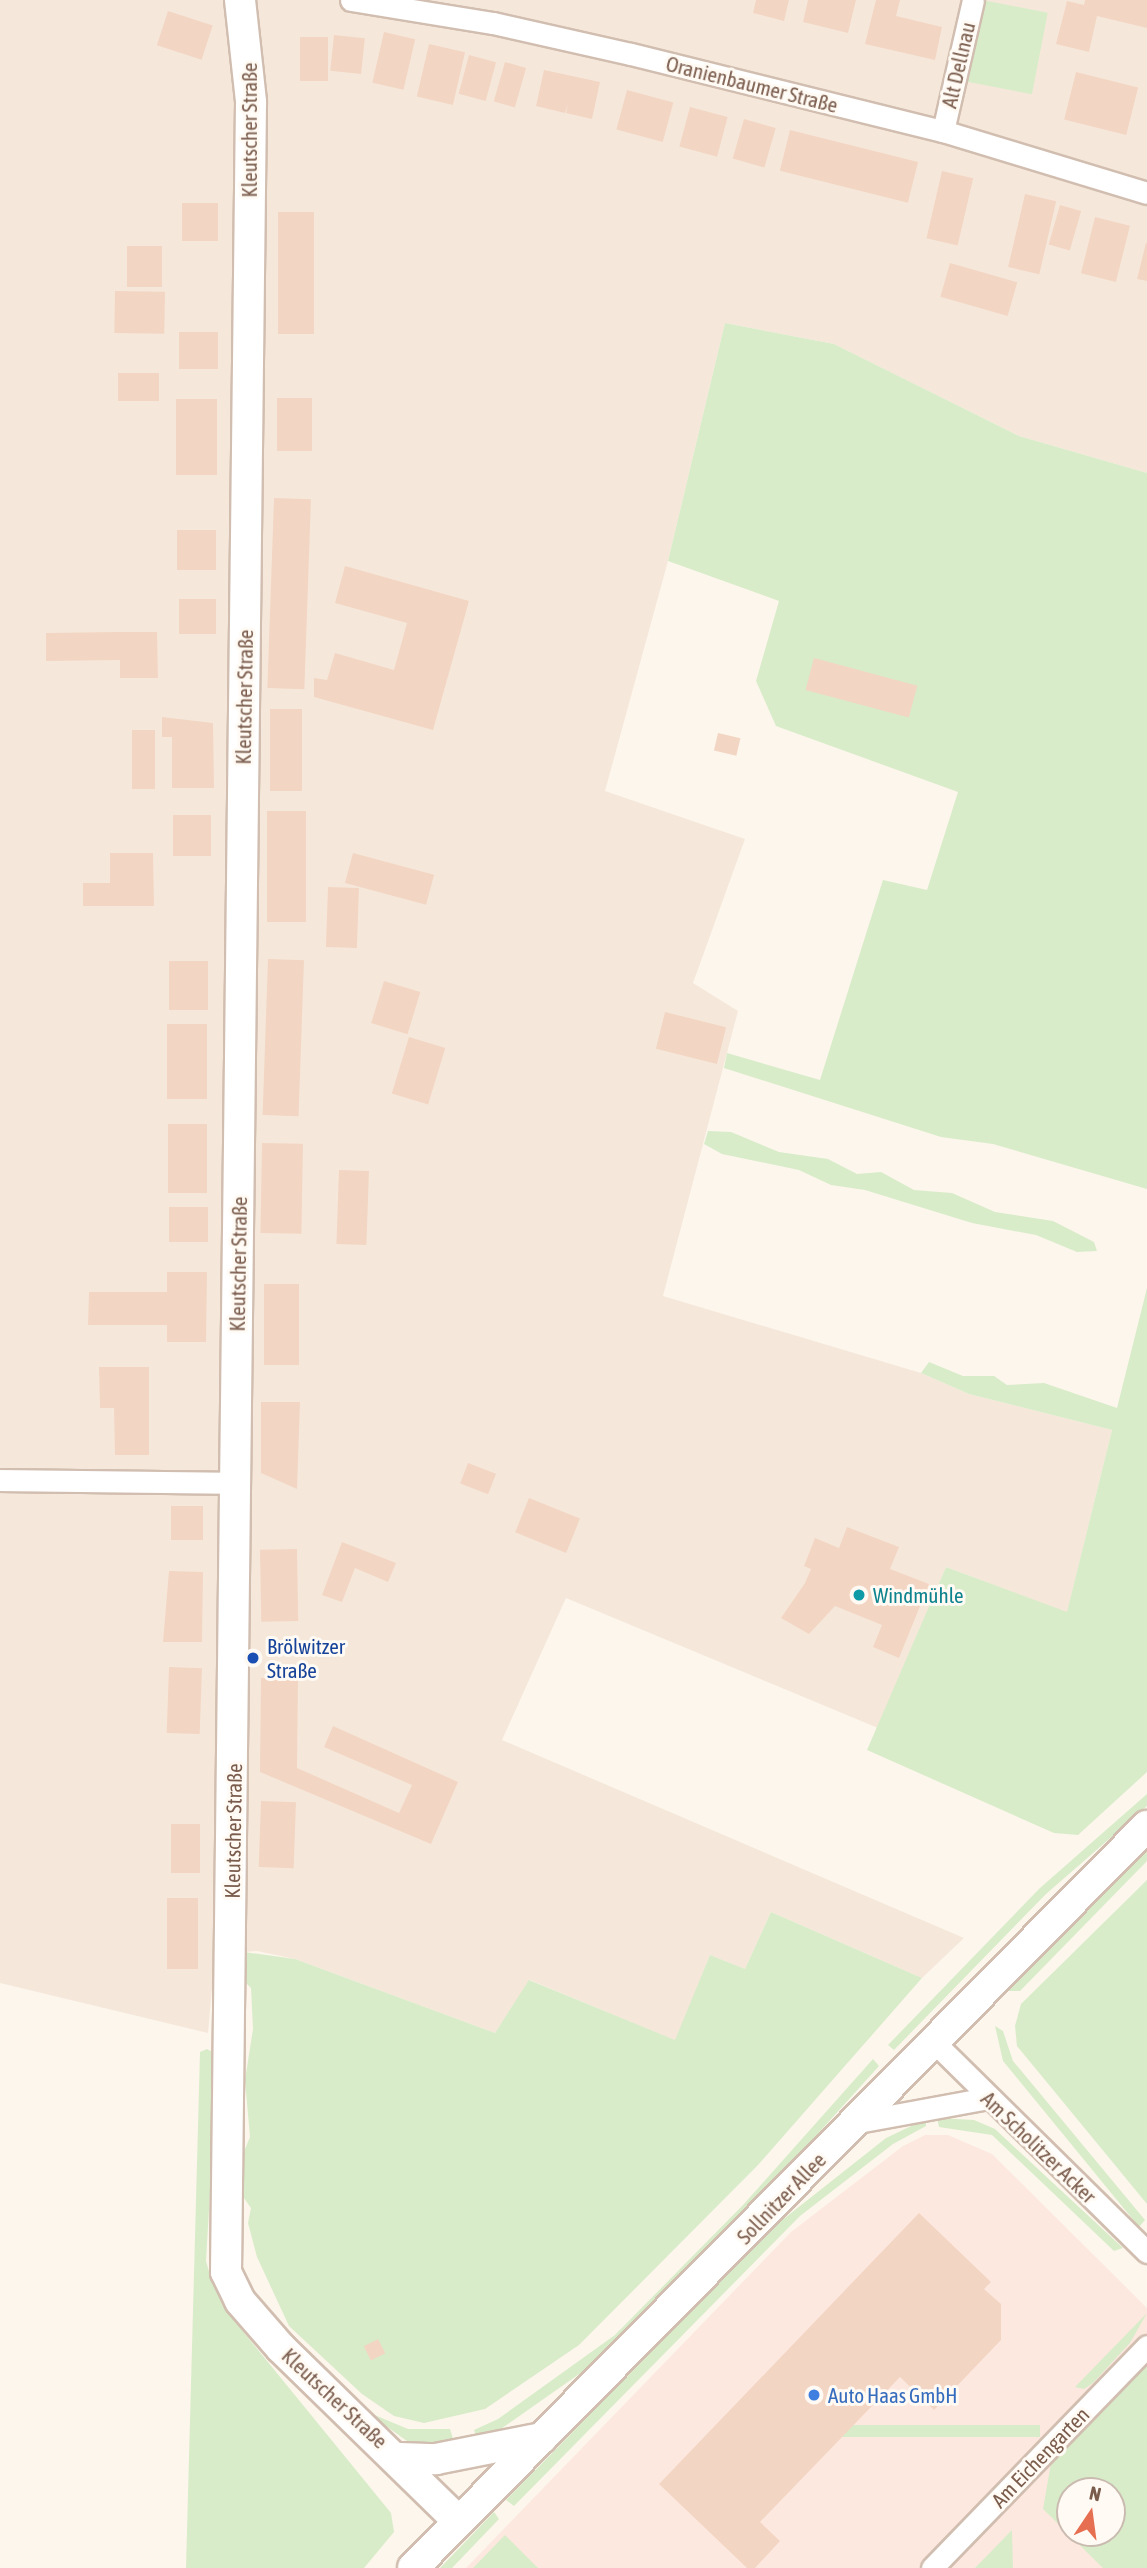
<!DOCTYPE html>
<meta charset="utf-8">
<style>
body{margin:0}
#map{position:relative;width:1147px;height:2568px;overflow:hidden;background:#fdf6ec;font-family:"Asap Condensed",sans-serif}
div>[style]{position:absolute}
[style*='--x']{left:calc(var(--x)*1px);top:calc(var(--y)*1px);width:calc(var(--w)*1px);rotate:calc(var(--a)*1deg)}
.residential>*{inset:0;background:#f5e8da}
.commercial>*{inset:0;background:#fde8e0}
.green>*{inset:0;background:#d8ecc9;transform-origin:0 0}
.building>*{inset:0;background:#f3d5c3;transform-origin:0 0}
.roads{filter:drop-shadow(2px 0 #d1beb0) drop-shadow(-2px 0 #d1beb0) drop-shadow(0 2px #d1beb0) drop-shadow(0 -2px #d1beb0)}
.street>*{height:21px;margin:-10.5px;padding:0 10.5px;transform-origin:10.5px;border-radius:10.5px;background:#fff}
.secondary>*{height:30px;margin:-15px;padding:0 15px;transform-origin:15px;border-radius:15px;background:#fff}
.dots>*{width:19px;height:19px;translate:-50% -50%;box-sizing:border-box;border:4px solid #fffaf3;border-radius:50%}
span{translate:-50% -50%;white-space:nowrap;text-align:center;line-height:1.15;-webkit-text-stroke:6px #fffaf3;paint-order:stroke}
.street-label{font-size:21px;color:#7a5c4d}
.culture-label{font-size:21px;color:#0d838f}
.left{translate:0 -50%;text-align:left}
.transit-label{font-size:21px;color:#164399}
.shop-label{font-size:21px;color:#366cbe}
.north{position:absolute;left:1056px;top:2477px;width:70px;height:70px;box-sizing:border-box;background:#fffaf3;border:2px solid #cabbb1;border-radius:50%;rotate:13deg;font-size:19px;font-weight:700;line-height:28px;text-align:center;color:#7a5c4d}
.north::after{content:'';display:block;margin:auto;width:24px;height:32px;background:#e76f51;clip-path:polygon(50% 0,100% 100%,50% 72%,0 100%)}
</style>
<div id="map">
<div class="residential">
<div style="clip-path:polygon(0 0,1147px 0,1147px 473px,1019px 436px,834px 344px,725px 323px,668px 561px,605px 791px,745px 839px,693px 983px,738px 1011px,663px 1296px,921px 1373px,969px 1394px,1112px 1430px,1067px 1613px,946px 1567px,878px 1728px,566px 1598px,502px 1740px,964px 1938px,922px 1978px,771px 1912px,745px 1969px,710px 1955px,676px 2041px,530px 1980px,495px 2033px,295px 1959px,257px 1951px,215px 1955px,208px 2033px,0 1983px)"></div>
</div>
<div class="commercial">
<div style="clip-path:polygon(evenodd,925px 2135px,948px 2135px,992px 2154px,1147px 2308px,1147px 2568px,466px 2568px,791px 2232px,903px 2146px,925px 2135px,1070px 2491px,1112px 2491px,1112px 2533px,1070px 2533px,1070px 2491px)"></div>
</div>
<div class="green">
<div style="left:982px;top:0;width:67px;height:83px;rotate:11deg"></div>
<div style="clip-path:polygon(725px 323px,834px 344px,1019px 436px,1147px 473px,1147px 1189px,993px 1144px,941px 1137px,724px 1068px,727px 1053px,820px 1080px,883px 880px,927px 890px,958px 792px,776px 726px,756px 681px,779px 601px,668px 561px)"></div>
<div style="clip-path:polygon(708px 1131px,731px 1132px,779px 1152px,828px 1159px,857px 1174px,881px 1172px,914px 1190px,952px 1193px,995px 1212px,1053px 1221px,1094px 1242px,1097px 1251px,1077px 1252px,1036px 1235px,972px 1223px,865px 1190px,831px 1185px,799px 1170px,722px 1154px,704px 1144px)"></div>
<div style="clip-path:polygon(1147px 1288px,1147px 1772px,1078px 1835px,1054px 1833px,867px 1750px,946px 1567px,1067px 1612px,1112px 1430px,969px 1394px,921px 1373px,929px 1362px,963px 1376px,994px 1376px,1007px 1385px,1044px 1383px,1117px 1408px)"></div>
<div style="clip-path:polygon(1147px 1794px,1147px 1806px,1046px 1894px,894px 2050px,888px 2045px,1040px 1888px)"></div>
<div style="clip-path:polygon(1147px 1849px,1147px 1861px,1020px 1991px,1006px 1991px)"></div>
<div style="clip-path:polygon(1147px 1880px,1147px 2204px,1017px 2046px,1015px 2026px,1021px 2004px)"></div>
<div style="clip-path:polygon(771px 1912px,922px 1978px,758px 2165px,579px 2345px,485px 2409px,424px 2423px,394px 2416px,362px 2394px,289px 2326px,257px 2257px,248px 2223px,251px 2208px,239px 2191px,240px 2161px,250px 2137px,245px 2080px,253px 2029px,251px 1988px,239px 1976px,244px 1952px,295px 1959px,495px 2033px,529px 1980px,675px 2040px,710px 1955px,745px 1969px)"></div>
<div style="clip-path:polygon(995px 2026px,1003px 2031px,1013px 2061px,1145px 2220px,1139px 2227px,1003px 2061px)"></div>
<div style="clip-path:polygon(207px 2049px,218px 2055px,206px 2261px,212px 2282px,232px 2318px,391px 2513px,394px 2532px,364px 2568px,186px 2568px,200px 2052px)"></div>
<div style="clip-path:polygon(873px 2059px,879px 2066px,749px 2210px,602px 2358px,498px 2431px,477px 2439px,474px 2430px,498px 2419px,615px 2335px,743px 2205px)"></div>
<div style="clip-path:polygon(937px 2118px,974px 2120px,995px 2129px,1123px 2248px,1114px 2251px,992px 2135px,939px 2127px)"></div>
<div style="clip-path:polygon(926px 2119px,926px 2126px,893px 2144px,800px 2216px,514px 2506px,506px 2500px,776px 2225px,886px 2138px)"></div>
<div style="clip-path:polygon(1147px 2313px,1130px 2343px,1093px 2383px,1084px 2389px,1075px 2387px)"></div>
<div style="clip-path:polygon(evenodd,1147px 2366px,1147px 2568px,1103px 2568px,1043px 2509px,1051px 2463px,1147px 2366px,1112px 2491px,1112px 2533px,1070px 2533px,1070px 2491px,1112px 2491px)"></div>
<div style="clip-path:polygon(365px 2411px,408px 2429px,450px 2429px,455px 2445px,407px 2441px)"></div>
<div style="left:1040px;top:2425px;width:12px;height:199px;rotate:90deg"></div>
<div style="clip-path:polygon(494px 2512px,499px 2519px,452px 2568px,440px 2568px)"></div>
<div style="clip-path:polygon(1012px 2530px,1013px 2568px,975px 2568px)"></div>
<div style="clip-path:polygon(505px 2535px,538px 2568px,473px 2568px)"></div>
</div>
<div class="building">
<div style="clip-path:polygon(756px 0,789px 0,784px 21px,753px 13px)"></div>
<div style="clip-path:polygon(808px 0,856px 0,848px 33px,803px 22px)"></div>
<div style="clip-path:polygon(876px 0,900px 0,896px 16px,942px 27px,935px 60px,865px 44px)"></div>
<div style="clip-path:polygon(1085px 0,1147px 0,1147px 28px,1097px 16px,1089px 52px,1056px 44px,1067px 1px,1084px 5px)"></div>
<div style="left:168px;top:11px;width:47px;height:36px;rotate:18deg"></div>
<div style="left:384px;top:32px;width:32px;height:52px;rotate:13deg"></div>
<div style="left:334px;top:35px;width:31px;height:36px;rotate:6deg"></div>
<div style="left:300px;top:37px;width:28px;height:44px"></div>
<div style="left:429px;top:44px;width:37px;height:54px;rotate:13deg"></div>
<div style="left:469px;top:55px;width:28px;height:40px;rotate:15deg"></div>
<div style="left:505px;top:62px;width:22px;height:41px;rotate:16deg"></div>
<div style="clip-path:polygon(544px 70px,600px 82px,592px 119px,566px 113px,568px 104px,565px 113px,536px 106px)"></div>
<div style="left:1076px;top:72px;width:64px;height:49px;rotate:14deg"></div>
<div style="left:627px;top:90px;width:48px;height:41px;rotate:15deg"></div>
<div style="left:690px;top:107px;width:39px;height:41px;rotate:15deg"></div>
<div style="left:744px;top:119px;width:33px;height:41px;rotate:16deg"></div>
<div style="left:790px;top:130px;width:132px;height:42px;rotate:14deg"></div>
<div style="left:942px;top:171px;width:32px;height:69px;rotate:13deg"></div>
<div style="left:1025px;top:194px;width:32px;height:75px;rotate:13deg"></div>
<div style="left:182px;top:203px;width:36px;height:38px"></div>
<div style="left:1060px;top:205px;width:22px;height:41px;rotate:16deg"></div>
<div style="left:278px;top:212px;width:36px;height:122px"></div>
<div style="left:1095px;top:217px;width:36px;height:58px;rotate:14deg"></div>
<div style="clip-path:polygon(1146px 243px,1147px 243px,1147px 281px,1137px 279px)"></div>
<div style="left:127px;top:246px;width:35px;height:41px"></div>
<div style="left:950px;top:263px;width:70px;height:35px;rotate:16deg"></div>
<div style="left:115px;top:291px;width:50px;height:42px;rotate:1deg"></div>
<div style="left:179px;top:332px;width:39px;height:37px"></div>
<div style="left:118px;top:373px;width:41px;height:28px"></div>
<div style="left:277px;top:398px;width:35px;height:53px"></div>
<div style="left:176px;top:399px;width:41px;height:76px"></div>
<div style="left:274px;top:498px;width:37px;height:190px;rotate:2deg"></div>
<div style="left:216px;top:530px;width:40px;height:39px;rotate:90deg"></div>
<div style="clip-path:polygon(345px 566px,469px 601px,433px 730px,314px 697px,314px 678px,327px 680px,335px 653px,394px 670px,407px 623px,335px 603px)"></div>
<div style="left:179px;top:599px;width:37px;height:35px"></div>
<div style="clip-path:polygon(119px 632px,157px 632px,158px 678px,120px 678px,120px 660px,46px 661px,46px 633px)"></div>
<div style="left:814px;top:658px;width:107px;height:33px;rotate:15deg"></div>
<div style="left:270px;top:709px;width:32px;height:82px"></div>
<div style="clip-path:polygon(162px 717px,213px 723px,214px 788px,172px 788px,172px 737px,162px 737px)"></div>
<div style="left:155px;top:730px;width:59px;height:23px;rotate:90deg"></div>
<div style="left:718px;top:733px;width:23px;height:18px;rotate:13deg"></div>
<div style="left:267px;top:811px;width:39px;height:111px"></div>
<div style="left:173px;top:815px;width:38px;height:41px"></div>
<div style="clip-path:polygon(110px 853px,153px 853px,154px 906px,83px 906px,83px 883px,110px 883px)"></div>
<div style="left:353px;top:853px;width:84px;height:31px;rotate:15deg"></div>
<div style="left:328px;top:887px;width:31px;height:60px;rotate:2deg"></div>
<div style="left:268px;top:959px;width:36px;height:156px;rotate:2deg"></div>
<div style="left:169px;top:961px;width:39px;height:49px"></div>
<div style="left:384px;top:981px;width:38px;height:44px;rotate:17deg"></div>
<div style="left:665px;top:1012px;width:63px;height:38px;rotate:14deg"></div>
<div style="left:207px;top:1024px;width:75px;height:40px;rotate:90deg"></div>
<div style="left:409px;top:1037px;width:38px;height:59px;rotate:17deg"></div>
<div style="left:168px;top:1124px;width:39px;height:69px"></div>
<div style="left:262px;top:1143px;width:41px;height:90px;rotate:1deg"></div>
<div style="left:339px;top:1170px;width:30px;height:74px;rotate:2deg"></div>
<div style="left:169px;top:1207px;width:39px;height:35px"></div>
<div style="clip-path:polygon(167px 1272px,207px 1272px,206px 1342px,167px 1342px,167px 1325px,88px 1325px,89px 1292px,167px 1292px)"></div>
<div style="left:264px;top:1284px;width:35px;height:81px"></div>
<div style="clip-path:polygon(99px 1367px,149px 1367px,149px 1455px,115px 1455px,114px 1408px,100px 1408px)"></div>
<div style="clip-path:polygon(261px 1402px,300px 1402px,297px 1489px,261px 1473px)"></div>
<div style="left:468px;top:1463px;width:30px;height:22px;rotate:21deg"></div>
<div style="left:529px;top:1498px;width:55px;height:37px;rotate:22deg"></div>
<div style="left:203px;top:1506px;width:34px;height:32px;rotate:90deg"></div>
<div style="clip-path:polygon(847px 1527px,899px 1547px,890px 1569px,929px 1584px,899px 1658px,873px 1647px,882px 1625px,835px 1606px,809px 1634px,781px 1618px,805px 1583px,811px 1569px,804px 1566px,815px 1538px,839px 1548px)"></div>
<div style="clip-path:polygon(342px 1542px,396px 1563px,388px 1582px,355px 1568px,342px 1602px,322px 1595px)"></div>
<div style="left:297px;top:1549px;width:72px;height:37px;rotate:89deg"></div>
<div style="clip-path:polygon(169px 1571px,203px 1572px,202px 1642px,163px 1642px)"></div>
<div style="left:169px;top:1667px;width:33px;height:66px;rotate:2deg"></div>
<div style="clip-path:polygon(261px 1678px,298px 1679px,297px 1768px,399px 1813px,412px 1785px,324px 1747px,333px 1726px,458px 1782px,431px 1844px,260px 1772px)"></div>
<div style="left:261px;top:1801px;width:35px;height:66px;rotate:2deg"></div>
<div style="left:171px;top:1824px;width:29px;height:49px"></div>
<div style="left:167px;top:1898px;width:31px;height:71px"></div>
<div style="clip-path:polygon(919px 2213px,991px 2282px,984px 2289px,1001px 2304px,1001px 2340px,934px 2410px,900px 2377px,760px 2522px,780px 2541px,755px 2568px,747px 2568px,659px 2484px)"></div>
<div style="left:378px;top:2339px;width:16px;height:16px;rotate:63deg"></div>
</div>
<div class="roads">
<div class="street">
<div style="--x:351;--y:0;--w:144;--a:9.2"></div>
<div style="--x:493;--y:23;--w:141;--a:12.7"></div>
<div style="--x:631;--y:54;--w:321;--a:13.9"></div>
<div style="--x:943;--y:131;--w:213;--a:16.9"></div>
<div style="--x:943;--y:131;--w:134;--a:-77.1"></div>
<div style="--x:0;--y:1480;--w:236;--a:0.7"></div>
<div style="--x:932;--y:2040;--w:302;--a:44.6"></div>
<div style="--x:852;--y:2123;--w:138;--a:-10.4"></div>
<div style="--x:932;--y:2568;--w:309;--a:-45.9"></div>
</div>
<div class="secondary">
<div style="--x:240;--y:0;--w:103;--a:83.8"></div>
<div style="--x:251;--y:102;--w:2170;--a:90.66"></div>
<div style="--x:226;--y:2272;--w:32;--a:64"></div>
<div style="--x:240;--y:2301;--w:62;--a:48.9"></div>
<div style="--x:281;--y:2348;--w:248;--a:44.3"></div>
<div style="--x:400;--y:2458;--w:36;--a:2"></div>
<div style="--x:436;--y:2459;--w:108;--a:-11.2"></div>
<div style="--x:413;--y:2568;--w:1044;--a:-45.31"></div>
</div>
</div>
<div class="dots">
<div style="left:859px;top:1595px;background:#0f9aa8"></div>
<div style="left:253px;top:1658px;background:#1a4fb4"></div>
<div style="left:814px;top:2395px;background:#3f7fe0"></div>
</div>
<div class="street-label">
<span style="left:958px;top:65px;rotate:-77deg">Alt Dellnau</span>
<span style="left:752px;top:84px;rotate:14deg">Oranienbaumer Straße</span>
<span style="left:249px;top:130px;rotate:-90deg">Kleutscher Straße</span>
<span style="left:244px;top:697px;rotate:-89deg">Kleutscher Straße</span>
<span style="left:238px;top:1264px;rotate:-89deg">Kleutscher Straße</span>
<span style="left:233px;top:1831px;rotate:-89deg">Kleutscher Straße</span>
<span style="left:1039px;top:2147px;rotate:44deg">Am Scholitzer Acker</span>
<span style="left:781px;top:2198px;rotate:-46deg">Sollnitzer Allee</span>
<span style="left:335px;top:2398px;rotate:43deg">Kleutscher Straße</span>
<span style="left:1040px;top:2457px;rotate:-46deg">Am Eichengarten</span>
</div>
<div class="culture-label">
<span class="left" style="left:873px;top:1595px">Windmühle</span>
</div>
<div class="transit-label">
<span class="left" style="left:267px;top:1658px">Brölwitzer<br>Straße</span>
</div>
<div class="shop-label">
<span class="left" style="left:828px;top:2395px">Auto Haas GmbH</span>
</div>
<div class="north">N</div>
</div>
